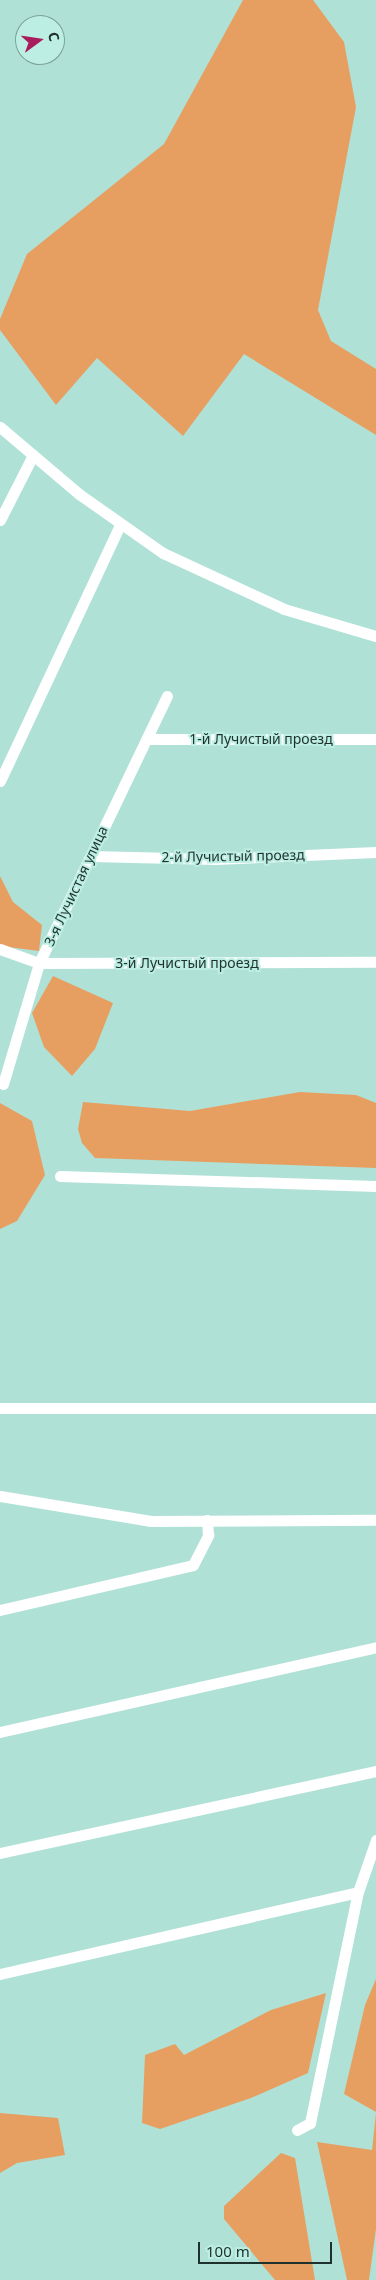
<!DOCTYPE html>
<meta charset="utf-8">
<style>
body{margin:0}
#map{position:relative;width:376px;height:2280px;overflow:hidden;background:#b0e1d6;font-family:"Noto Sans",sans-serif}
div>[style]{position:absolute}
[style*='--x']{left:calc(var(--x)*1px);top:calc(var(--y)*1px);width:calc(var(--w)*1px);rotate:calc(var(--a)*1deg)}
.green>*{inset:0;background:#e79f61}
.minor>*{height:11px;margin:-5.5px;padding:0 5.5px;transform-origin:5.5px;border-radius:5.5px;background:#fff}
span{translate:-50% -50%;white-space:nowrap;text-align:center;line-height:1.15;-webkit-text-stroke:4px #bdeee3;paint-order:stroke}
.street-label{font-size:14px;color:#1e312d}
.north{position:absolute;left:15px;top:15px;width:50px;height:50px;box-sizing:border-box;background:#bdeee3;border:1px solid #7da29a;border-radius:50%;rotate:76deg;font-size:14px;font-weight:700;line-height:20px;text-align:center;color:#1e312d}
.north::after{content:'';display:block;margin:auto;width:18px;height:22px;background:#aa1d5c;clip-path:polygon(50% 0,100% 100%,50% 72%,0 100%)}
.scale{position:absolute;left:198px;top:2242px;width:134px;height:22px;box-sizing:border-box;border:2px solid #1e312d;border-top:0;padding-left:6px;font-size:15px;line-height:18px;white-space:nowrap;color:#1e312d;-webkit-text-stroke:4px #bdeee3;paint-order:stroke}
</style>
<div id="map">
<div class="green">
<div style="clip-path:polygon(243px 0,313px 0,344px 42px,356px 107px,318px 310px,331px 341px,376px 369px,376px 435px,244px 354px,183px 436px,97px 358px,56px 405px,0 330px,0 319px,27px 254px,164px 144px)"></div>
<div style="clip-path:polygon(0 876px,13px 902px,42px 925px,39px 951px,0 946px)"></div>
<div style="clip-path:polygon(53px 976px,113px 1003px,95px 1049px,72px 1076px,44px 1047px,32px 1013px)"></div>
<div style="clip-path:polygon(300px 1092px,356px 1095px,376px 1103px,376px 1168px,95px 1158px,82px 1143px,78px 1129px,83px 1102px,190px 1111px)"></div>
<div style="clip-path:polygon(0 1103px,32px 1121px,45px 1175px,17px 1221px,0 1229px)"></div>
<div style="clip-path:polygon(376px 1979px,376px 2112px,344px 2094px,365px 2005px)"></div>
<div style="clip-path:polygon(326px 1993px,308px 2073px,251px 2098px,160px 2129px,142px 2123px,145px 2055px,175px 2044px,184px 2055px,271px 2010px)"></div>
<div style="clip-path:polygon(0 2113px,58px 2118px,65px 2155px,17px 2163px,0 2173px)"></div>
<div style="clip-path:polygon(376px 2113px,376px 2229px,369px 2280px,347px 2280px,317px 2142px,372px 2150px)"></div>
<div style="clip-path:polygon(281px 2153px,295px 2158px,315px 2280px,275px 2280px,224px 2219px,224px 2206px)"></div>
</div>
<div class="minor">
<div style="--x:0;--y:427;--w:104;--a:40.3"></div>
<div style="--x:79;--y:494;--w:103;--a:35.1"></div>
<div style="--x:163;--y:553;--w:133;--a:24.8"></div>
<div style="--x:284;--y:609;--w:96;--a:16.4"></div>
<div style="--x:0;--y:520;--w:73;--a:-63.1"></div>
<div style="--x:147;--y:739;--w:229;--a:0"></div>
<div style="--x:0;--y:781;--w:283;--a:-64.9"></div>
<div style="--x:90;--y:856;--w:126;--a:1.4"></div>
<div style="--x:216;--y:859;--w:160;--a:-2.5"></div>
<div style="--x:0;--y:949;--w:41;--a:19.7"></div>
<div style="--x:39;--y:963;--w:337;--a:-0.2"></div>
<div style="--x:3;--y:1084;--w:126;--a:-73.4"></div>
<div style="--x:39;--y:963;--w:296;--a:-64.4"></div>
<div style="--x:60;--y:1176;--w:316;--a:1.8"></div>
<div style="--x:0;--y:1408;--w:376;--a:0"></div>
<div style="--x:0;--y:1496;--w:153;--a:9.4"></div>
<div style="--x:151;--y:1521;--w:225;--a:-0.3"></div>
<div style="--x:0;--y:1610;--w:198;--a:-13.1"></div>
<div style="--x:193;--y:1565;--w:34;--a:-63"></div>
<div style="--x:208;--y:1535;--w:15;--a:-94"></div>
<div style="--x:0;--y:1732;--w:385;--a:-12.7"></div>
<div style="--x:0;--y:1853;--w:385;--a:-12.3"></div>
<div style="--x:0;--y:1974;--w:367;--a:-12.9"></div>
<div style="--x:297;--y:2130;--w:15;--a:-28"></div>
<div style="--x:310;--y:2123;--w:236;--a:-78.3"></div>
<div style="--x:358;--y:1892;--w:55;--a:-70.9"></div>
</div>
<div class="street-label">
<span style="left:261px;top:739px">1-й Лучистый проезд</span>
<span style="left:233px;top:856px;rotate:-1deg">2-й Лучистый проезд</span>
<span style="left:76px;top:886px;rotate:-65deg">3-я Лучистая улица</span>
<span style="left:187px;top:963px">3-й Лучистый проезд</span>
</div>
<div class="north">С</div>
<div class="scale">100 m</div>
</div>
